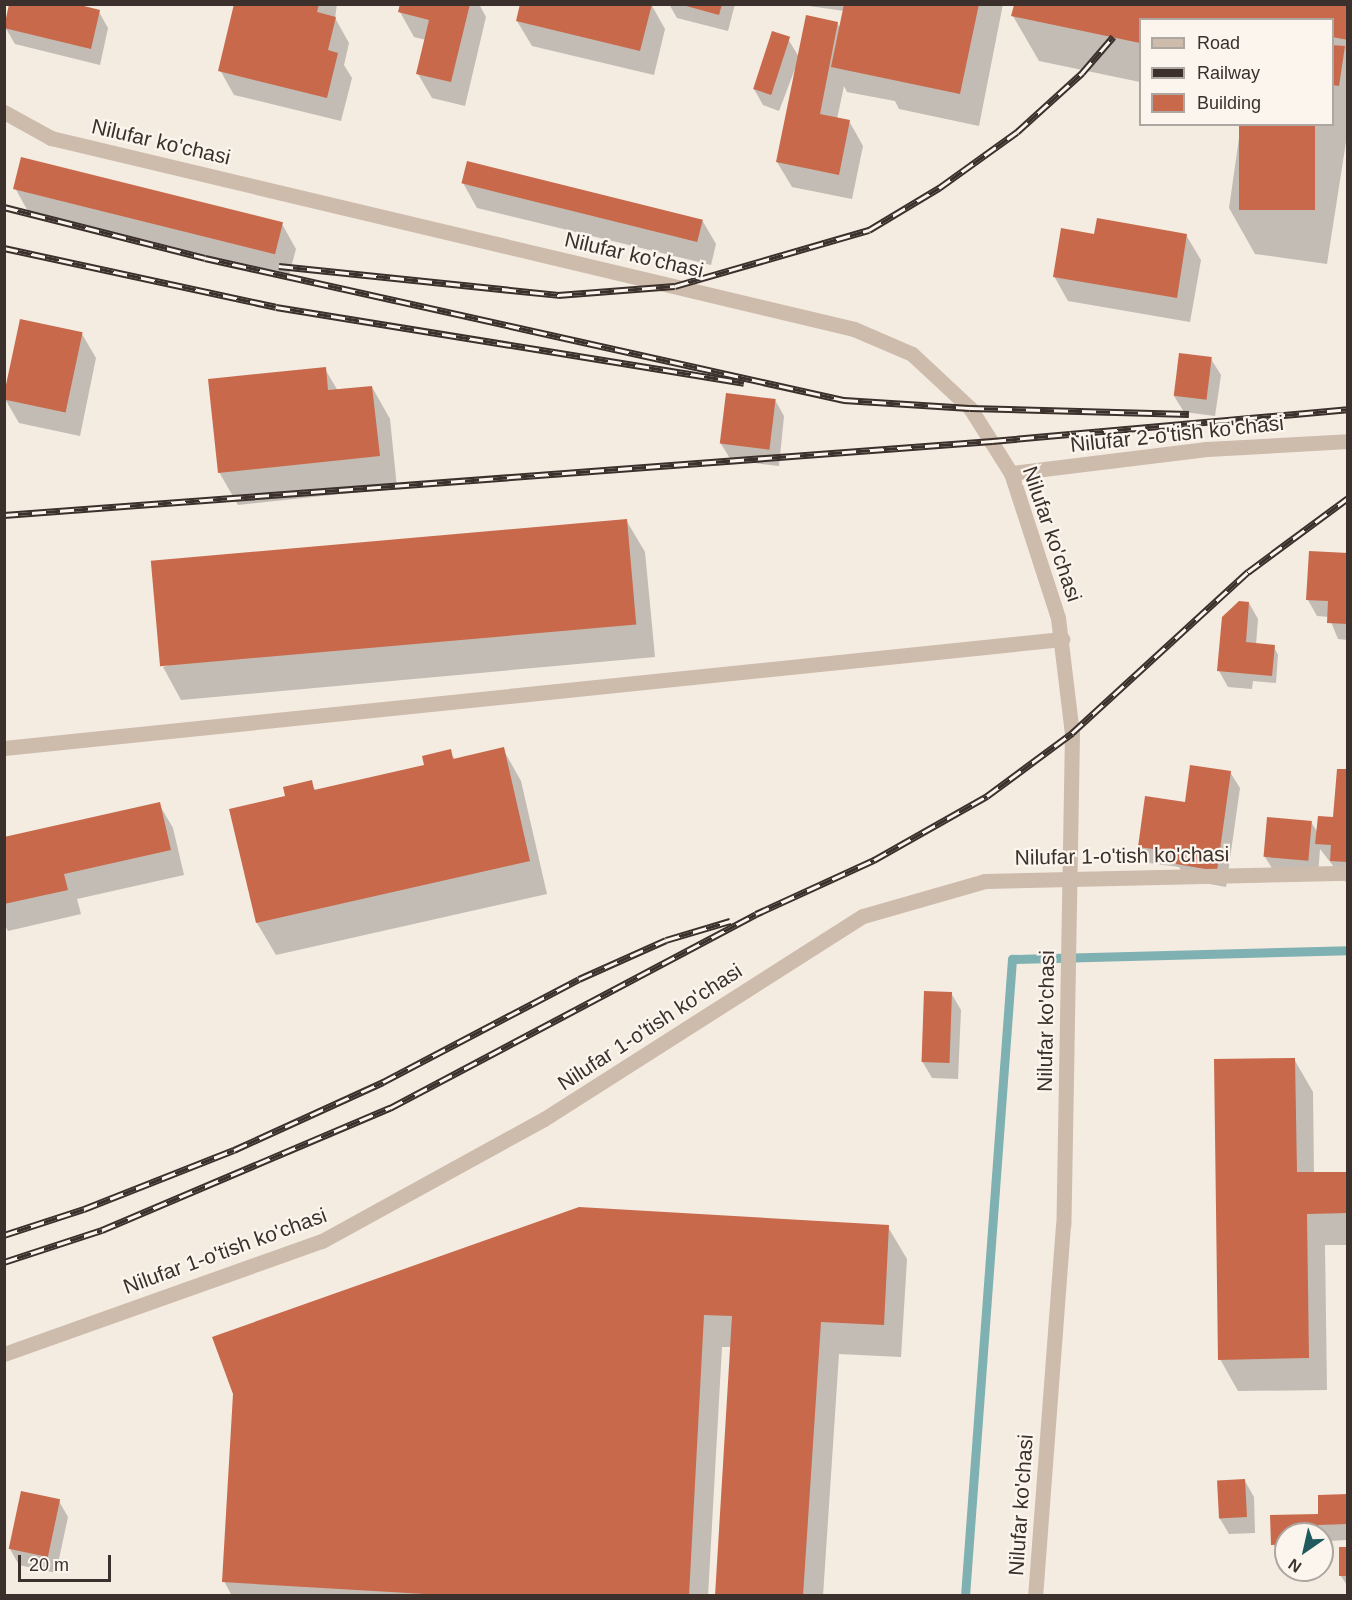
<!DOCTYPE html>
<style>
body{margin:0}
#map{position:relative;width:1352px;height:1600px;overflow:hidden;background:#f4ebe1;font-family:Arial,sans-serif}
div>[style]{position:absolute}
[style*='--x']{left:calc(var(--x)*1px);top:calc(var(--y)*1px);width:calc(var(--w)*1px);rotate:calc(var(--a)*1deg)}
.shadow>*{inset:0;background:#0003}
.stream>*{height:9px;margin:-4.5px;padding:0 4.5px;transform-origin:4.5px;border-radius:4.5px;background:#7fb0b2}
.building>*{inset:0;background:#c8694b;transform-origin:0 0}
.service>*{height:15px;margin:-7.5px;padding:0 7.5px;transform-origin:7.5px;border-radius:7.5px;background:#cdbbac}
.minor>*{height:15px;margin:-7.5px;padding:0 7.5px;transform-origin:7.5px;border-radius:7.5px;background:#cdbbac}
.rail>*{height:7px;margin-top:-3.5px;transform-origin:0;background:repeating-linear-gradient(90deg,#fbf5ee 0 14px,#3b302b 0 28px);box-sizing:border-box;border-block:2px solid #3b302b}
span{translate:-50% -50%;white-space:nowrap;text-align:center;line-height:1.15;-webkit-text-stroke:4.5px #fbf5ee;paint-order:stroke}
.street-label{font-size:21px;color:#3b302b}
.frame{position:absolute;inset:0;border:6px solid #3b302b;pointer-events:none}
.legend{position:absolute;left:1139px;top:18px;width:195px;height:108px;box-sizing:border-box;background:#fbf5ee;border:2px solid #aea6a0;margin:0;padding:8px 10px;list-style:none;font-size:18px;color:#3b302b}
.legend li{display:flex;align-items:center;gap:12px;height:30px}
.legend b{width:30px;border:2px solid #aea6a0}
.north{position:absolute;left:1274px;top:1522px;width:60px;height:60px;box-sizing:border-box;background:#fbf5ee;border:2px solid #aea6a0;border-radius:50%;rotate:214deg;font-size:16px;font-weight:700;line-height:24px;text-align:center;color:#3b302b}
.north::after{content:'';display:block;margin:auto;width:21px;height:27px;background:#1f5a5e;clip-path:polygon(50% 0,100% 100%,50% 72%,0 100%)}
.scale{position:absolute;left:18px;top:1555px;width:93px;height:27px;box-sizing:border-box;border:3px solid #3b302b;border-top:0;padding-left:8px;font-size:18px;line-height:21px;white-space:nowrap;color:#3b302b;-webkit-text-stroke:4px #fbf5ee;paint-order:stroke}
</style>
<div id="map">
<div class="shadow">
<div style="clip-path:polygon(236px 4px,337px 4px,335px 18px,349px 43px,344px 65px,352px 78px,341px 121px,234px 95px,220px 70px)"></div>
<div style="clip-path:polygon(401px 4px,479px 4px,486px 17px,465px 106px,432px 98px,418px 74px,426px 40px,414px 37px,400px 12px)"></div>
<div style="clip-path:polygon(651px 4px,665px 29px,654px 75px,532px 46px,517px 21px)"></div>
<div style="clip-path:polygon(669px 4px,735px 4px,728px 31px,677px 18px)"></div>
<div style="clip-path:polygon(795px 4px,1003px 4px,979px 126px,899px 109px,895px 101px,847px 92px,844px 86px,837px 119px,849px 121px,863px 146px,852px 199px,792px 187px,777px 162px,798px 61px,779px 111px,763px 105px,754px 89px,788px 39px,799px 57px,837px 23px,841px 29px,844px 11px)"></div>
<div style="clip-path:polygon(1015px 4px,1348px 4px,1348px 129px,1327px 264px,1255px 254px,1229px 208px,1241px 124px,1332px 124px,1332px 20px,1140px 20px,1140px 82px,1039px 61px,1013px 16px)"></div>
<div style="clip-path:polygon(99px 12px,108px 28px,100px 65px,15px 44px,5px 27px)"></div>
<div style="clip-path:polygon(463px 183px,702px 220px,716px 244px,711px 265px,477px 208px)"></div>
<div style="clip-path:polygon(15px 188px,282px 224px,296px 249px,288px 279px,29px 213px)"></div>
<div style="clip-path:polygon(1186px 235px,1201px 260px,1190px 322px,1068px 301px,1054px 276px,1095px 236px)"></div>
<div style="clip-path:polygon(82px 334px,96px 358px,80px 436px,19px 423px,5px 399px)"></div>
<div style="clip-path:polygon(1211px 359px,1221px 375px,1215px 416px,1184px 412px,1174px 396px)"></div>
<div style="clip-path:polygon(325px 369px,338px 391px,372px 387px,390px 419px,397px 488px,238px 505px,219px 472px)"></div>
<div style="clip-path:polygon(775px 400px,784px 416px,779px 466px,731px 460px,721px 444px)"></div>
<div style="clip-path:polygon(626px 520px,645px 552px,655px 657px,181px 700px,163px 667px)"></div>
<div style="clip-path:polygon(1348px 554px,1348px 640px,1338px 639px,1329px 617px,1317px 616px,1308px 600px)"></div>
<div style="clip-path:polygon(1249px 603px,1258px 619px,1256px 645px,1274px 647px,1278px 655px,1276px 683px,1253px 681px,1252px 689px,1228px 687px,1219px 671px)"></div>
<div style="clip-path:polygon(503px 749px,521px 781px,547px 894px,276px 955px,257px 923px,287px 798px,311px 782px,316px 791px,426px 766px,450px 751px,455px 760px)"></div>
<div style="clip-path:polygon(1348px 771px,1348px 885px,1320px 849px,1318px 876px,1275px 873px,1265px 857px,1311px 822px,1318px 833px,1335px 819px)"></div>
<div style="clip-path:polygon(1230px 772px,1240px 788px,1226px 887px,1187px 880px,1179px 867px,1149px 863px,1140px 846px,1186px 804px)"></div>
<div style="clip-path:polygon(159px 804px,173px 828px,184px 875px,77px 899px,81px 914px,8px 931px,4px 924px,4px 839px)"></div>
<div style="clip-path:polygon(951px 993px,961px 1010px,958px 1079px,932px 1078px,922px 1061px)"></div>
<div style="clip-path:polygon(1294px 1059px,1313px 1092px,1314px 1174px,1348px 1173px,1348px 1245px,1325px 1245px,1327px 1390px,1238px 1391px,1220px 1359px)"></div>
<div style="clip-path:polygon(888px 1227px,907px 1259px,901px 1357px,839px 1354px,823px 1596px,716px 1596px,732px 1347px,722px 1347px,708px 1596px,232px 1596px,224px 1581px,234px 1394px)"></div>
<div style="clip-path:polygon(1245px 1481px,1254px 1497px,1255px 1533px,1229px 1534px,1219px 1517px)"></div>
<div style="clip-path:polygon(1348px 1496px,1348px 1540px,1327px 1541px,1328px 1560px,1322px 1560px,1322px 1534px,1286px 1534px,1286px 1560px,1282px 1561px,1273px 1544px,1272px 1516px,1320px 1515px)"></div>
<div style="clip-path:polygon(59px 1501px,68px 1517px,56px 1573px,19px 1565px,10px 1549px)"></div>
<div style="clip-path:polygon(1341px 1548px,1348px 1548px,1348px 1587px,1341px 1576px)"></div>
</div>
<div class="stream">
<div style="--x:965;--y:1596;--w:639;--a:-85.78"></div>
<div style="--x:1012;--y:959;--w:336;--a:-1.5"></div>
</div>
<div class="building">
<div style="clip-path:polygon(9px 4px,76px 4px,100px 10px,91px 49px,4px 28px)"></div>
<div style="clip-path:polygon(234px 4px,319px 4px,317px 12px,336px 17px,328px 50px,338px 53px,327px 98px,218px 71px)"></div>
<div style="clip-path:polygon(400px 4px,470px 4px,451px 82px,416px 74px,429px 20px,398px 12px)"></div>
<div style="clip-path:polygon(520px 4px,652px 4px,640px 51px,516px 21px)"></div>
<div style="clip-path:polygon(679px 4px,722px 4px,719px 15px)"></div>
<div style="clip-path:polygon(844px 4px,979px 4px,960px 94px,831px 67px)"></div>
<div style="clip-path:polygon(1014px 5px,1348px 5px,1348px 40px,1332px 37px,1332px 20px,1140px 20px,1140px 43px,1011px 16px)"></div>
<div style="clip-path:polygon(806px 15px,838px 22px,820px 114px,850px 120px,839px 175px,776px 162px)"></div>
<div style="left:772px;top:31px;width:19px;height:61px;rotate:18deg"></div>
<div style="clip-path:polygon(1332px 45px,1345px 46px,1339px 86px,1332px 85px)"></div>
<div style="left:1239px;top:124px;width:76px;height:86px"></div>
<div style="left:21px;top:157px;width:270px;height:33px;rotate:14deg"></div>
<div style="left:467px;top:161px;width:243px;height:23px;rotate:14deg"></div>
<div style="clip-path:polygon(1097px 218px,1187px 234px,1177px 298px,1053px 277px,1061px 228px,1094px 234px)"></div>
<div style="left:20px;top:319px;width:64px;height:82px;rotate:12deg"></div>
<div style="left:1179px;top:353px;width:33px;height:43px;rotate:7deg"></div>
<div style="clip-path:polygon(326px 367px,328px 390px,372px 386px,380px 456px,218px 473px,208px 379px)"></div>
<div style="left:726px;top:393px;width:50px;height:51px;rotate:7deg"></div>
<div style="left:627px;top:519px;width:106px;height:478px;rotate:85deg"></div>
<div style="clip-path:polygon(1309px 551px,1348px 553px,1348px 624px,1327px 623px,1328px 601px,1306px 600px)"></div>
<div style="clip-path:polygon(1239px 601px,1249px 602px,1246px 642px,1275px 645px,1272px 676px,1217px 671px,1222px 617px)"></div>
<div style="clip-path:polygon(504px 747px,530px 861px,256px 923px,229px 809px,285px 796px,283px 787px,312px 780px,314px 790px,424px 765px,422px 756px,451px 749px,453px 759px)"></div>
<div style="clip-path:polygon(1190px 765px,1231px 771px,1217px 871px,1176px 864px,1177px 852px,1138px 847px,1145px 796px,1185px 802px)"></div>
<div style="clip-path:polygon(1337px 769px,1348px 769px,1348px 862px,1330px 861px,1331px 845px,1315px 844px,1318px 816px,1333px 817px)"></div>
<div style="clip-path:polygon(160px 802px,171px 850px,64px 874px,68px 890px,4px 904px,4px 837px)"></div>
<div style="left:1267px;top:817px;width:45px;height:40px;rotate:5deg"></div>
<div style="left:924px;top:991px;width:28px;height:71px;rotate:2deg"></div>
<div style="clip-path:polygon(1295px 1058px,1297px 1172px,1348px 1172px,1348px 1213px,1307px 1214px,1309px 1358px,1218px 1360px,1214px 1059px)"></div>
<div style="clip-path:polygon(579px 1207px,889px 1225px,884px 1325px,821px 1322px,803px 1596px,715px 1596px,732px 1316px,704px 1315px,689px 1596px,459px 1596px,222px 1582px,233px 1394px,212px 1337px)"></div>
<div style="left:1245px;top:1479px;width:38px;height:28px;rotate:87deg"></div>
<div style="left:21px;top:1491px;width:40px;height:59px;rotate:12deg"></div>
<div style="clip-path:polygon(1348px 1494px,1348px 1524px,1318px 1525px,1319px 1534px,1286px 1534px,1286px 1544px,1271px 1545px,1270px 1515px,1318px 1514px,1318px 1495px)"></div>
<div style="left:1339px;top:1547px;width:9px;height:29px"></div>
</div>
<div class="service">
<div style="--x:4;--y:748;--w:1064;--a:-5.88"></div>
</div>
<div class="minor">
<div style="--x:4;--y:112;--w:54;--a:29"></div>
<div style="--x:51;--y:138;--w:825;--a:13.38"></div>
<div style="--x:854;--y:329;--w:63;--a:23.3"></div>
<div style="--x:912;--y:354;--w:79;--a:43"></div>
<div style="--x:970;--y:408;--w:77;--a:57.8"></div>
<div style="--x:1011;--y:473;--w:152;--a:72"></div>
<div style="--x:1058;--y:618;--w:116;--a:83.1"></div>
<div style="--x:1072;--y:733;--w:492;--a:91"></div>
<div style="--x:1063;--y:1225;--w:372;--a:94.3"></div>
<div style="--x:1011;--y:473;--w:197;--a:-7"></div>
<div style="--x:1207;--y:449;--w:141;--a:-3.2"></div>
<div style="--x:4;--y:1354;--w:337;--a:-19.6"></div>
<div style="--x:322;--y:1241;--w:253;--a:-28.8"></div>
<div style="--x:544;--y:1119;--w:378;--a:-32.5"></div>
<div style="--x:863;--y:916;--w:127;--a:-16"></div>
<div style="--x:985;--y:881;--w:363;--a:-1.3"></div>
</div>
<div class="rail">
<div style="--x:4;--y:207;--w:207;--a:14.2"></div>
<div style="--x:205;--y:258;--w:655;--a:12.53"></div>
<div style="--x:844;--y:400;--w:126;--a:3.6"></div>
<div style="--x:970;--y:408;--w:219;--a:1.6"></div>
<div style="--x:4;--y:248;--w:278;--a:12.2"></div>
<div style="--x:276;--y:307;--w:474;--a:9.2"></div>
<div style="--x:279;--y:266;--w:281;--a:5.9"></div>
<div style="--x:558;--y:295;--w:117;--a:-4.4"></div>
<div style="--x:675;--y:286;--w:202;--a:-16.1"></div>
<div style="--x:869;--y:230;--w:82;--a:-31"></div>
<div style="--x:939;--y:188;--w:96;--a:-35.7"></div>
<div style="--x:1017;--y:132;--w:88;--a:-42.2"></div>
<div style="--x:1082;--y:73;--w:48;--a:-49.3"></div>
<div style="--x:4;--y:515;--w:991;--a:-4.28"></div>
<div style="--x:992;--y:441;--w:357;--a:-5.1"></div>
<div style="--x:4;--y:1235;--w:84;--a:-18"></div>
<div style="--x:84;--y:1209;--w:161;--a:-21.5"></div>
<div style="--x:234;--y:1150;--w:164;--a:-24.5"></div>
<div style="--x:383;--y:1082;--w:221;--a:-27.7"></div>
<div style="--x:579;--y:979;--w:95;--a:-24.1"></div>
<div style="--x:666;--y:940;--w:67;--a:-16.5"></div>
<div style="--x:4;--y:1262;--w:103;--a:-18.1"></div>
<div style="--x:102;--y:1230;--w:313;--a:-23"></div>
<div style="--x:390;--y:1108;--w:414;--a:-27.9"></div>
<div style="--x:756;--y:914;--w:130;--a:-24.6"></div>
<div style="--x:874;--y:860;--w:130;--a:-29.5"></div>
<div style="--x:987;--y:796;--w:106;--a:-36.5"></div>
<div style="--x:1072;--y:733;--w:239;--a:-42.5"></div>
<div style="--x:1248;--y:572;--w:124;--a:-36.5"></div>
</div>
<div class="street-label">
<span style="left:161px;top:142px;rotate:13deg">Nilufar ko'chasi</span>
<span style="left:634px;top:255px;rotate:13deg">Nilufar ko'chasi</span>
<span style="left:1177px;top:434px;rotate:-6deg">Nilufar 2-o'tish ko'chasi</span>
<span style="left:1052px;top:534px;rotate:71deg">Nilufar ko'chasi</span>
<span style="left:1122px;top:856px;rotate:-1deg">Nilufar 1-o'tish ko'chasi</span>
<span style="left:1046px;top:1021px;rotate:-89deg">Nilufar ko'chasi</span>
<span style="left:650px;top:1027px;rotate:-33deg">Nilufar 1-o'tish ko'chasi</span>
<span style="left:225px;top:1251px;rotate:-20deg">Nilufar 1-o'tish ko'chasi</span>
<span style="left:1021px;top:1505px;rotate:-86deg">Nilufar ko'chasi</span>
</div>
<div class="frame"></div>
<ul class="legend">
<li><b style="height:8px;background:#cdbbac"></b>Road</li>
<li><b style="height:8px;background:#3b302b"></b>Railway</li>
<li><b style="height:16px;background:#c8694b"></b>Building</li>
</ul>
<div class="north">N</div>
<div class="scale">20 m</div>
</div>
